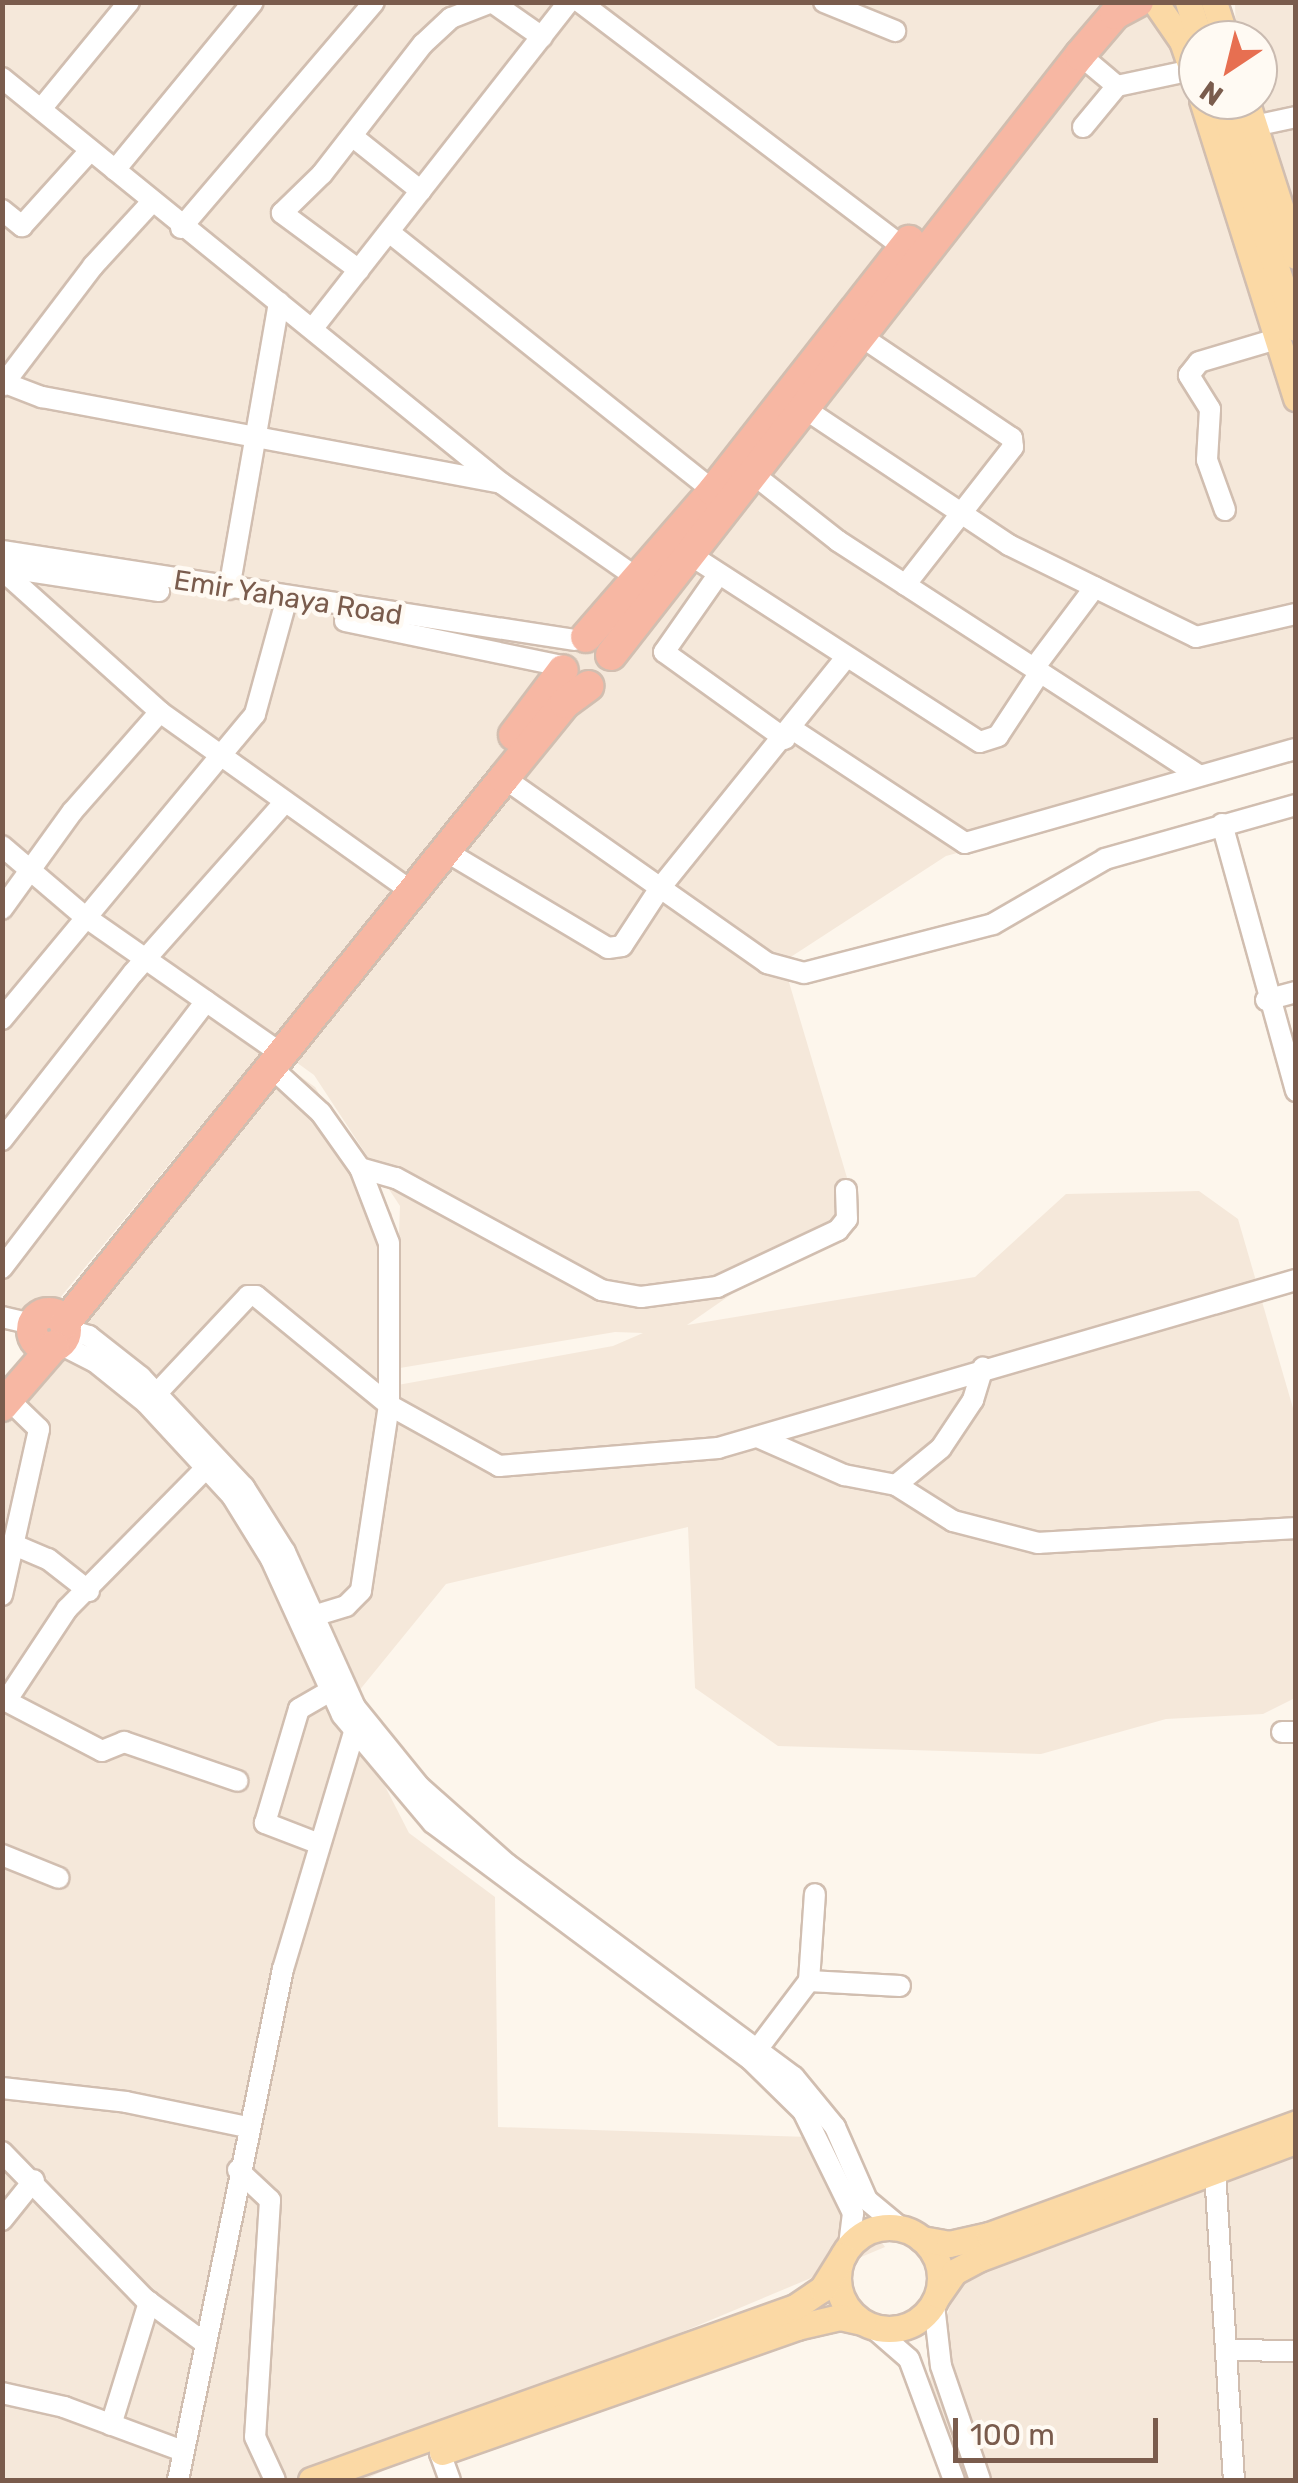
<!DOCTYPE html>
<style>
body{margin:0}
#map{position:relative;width:1298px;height:2483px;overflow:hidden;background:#fdf6ec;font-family:Rubik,sans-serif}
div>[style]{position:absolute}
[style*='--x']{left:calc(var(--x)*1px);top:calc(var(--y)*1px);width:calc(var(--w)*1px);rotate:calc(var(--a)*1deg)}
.residential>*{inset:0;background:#f5e8da}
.roads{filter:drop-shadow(2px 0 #d1beb0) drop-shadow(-2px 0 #d1beb0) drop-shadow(0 2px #d1beb0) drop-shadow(0 -2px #d1beb0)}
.minor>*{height:20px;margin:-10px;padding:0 10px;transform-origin:10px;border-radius:10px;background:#fff}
.major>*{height:25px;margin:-12.5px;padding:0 12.5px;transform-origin:12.5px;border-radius:12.5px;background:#fbd9a5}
.major>.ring{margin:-12.5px;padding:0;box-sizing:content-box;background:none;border:25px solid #fbd9a5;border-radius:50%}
.highway>*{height:30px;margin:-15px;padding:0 15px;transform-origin:15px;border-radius:15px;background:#f7b7a3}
.highway>.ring{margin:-15px;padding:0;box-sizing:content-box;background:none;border:30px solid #f7b7a3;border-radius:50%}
span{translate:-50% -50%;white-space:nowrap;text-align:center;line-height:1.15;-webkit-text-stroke:9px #fffaf3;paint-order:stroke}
.street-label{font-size:28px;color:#7a5c4d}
.frame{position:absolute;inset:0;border:5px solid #7a5c4d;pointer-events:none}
.north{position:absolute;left:1178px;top:20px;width:100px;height:100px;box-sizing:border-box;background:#fffaf3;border:2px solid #cabbb1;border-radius:50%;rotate:215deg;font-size:28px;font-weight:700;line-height:40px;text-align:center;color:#7a5c4d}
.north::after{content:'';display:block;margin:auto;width:35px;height:45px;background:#e76f51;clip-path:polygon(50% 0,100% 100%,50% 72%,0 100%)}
.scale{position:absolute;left:953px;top:2418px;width:205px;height:45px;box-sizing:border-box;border:5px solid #7a5c4d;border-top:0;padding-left:12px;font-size:30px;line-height:35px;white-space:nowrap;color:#7a5c4d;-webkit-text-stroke:8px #fffaf3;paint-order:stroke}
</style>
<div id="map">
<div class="residential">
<div style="clip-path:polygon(3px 3px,1200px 3px,1212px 40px,1198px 40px,1198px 100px,1258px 100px,1258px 40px,1236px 40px,1235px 3px,1295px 3px,1295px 762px,946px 856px,783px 962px,856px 1208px,687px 1325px,975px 1277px,1066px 1194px,1199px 1191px,1238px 1219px,1295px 1415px,1295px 1698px,1263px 1714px,1166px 1719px,1041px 1754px,778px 1746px,695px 1688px,688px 1527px,446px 1584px,345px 1708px,409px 1833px,495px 1897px,498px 2127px,809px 2137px,885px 2247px,625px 2356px,364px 2480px,3px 2480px,3px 1381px,269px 1054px,315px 1087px,392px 1214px,381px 1388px,613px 1346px,643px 1333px,615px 1332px,394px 1369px,400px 1206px,314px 1075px,271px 1044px,391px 893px,37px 1326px,3px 1314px)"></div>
<div style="clip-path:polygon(1295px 2156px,1295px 2480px,943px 2480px,928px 2386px,959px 2273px,1026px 2237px)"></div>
</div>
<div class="roads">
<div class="minor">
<div style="--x:492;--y:2;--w:61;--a:35"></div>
<div style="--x:580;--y:2;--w:407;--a:37.2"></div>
<div style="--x:824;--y:2;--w:77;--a:22.2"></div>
<div style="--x:1080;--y:55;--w:48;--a:40"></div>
<div style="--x:2;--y:78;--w:643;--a:39.06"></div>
<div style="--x:501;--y:483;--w:169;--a:34.9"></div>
<div style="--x:41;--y:109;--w:139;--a:-50.6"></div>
<div style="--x:1254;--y:126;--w:43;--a:-12.1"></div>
<div style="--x:1083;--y:127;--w:53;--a:-50.3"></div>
<div style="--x:1117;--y:86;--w:77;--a:-12"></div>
<div style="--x:352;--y:136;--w:88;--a:38.6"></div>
<div style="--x:115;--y:170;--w:217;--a:-50.6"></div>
<div style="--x:2;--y:210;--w:26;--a:39"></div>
<div style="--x:22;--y:226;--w:98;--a:-47.9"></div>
<div style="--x:181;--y:228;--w:297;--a:-49.5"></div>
<div style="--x:389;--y:232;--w:415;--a:38.6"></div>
<div style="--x:359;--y:270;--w:96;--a:-143.5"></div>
<div style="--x:282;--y:213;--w:56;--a:-44.3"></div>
<div style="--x:322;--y:174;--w:165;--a:-52.2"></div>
<div style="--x:423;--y:44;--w:38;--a:-43"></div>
<div style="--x:451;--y:18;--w:44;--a:-21.3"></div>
<div style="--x:313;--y:328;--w:415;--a:-51.9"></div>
<div style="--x:862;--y:337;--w:181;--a:34"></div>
<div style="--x:1012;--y:438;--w:9;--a:84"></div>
<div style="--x:1013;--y:447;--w:175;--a:128"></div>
<div style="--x:5;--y:383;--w:40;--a:21"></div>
<div style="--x:42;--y:397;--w:463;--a:10.6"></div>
<div style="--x:2;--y:386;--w:151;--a:-52.8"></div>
<div style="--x:93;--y:266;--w:86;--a:-47.4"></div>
<div style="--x:805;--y:409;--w:245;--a:33.7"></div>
<div style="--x:1009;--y:545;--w:208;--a:26.2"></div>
<div style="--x:1196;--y:637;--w:103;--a:-13"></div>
<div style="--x:753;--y:474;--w:108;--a:38.2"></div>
<div style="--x:838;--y:541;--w:430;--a:33"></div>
<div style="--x:1225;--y:510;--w:53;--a:-109.8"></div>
<div style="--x:1207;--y:460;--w:51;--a:-86.6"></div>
<div style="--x:1210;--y:409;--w:40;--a:-122"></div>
<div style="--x:1189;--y:375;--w:16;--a:-52"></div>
<div style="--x:1199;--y:362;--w:84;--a:-16.5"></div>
<div style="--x:2;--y:551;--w:579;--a:8.84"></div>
<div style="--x:689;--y:554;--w:346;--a:32.9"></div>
<div style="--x:980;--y:742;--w:19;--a:-18"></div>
<div style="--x:998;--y:736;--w:77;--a:-56.7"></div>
<div style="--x:2;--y:567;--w:159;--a:8.7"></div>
<div style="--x:2;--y:570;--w:212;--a:41.9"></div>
<div style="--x:160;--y:712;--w:296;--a:35.5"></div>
<div style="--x:718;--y:575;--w:94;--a:125"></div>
<div style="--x:664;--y:652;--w:149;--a:35.7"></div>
<div style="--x:229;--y:589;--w:291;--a:-80.1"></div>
<div style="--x:345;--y:621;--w:223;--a:11.7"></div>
<div style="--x:1034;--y:668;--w:101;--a:-53"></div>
<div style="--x:792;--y:729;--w:207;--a:33.4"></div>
<div style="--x:965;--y:843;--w:344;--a:-15.9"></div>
<div style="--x:504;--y:778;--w:322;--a:35.1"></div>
<div style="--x:767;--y:963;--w:38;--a:15"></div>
<div style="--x:804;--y:973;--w:195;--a:-14.5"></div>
<div style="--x:993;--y:924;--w:129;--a:-30.1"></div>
<div style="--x:1105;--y:859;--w:198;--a:-15.8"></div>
<div style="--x:1222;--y:824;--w:277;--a:74.5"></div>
<div style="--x:2;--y:846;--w:108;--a:40.5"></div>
<div style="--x:84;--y:916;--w:229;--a:34.9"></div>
<div style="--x:447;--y:852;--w:187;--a:30.8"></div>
<div style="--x:608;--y:948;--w:14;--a:-8"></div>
<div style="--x:622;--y:946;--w:69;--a:-56.8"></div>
<div style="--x:660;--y:888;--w:294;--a:-51.1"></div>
<div style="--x:2;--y:909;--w:120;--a:-54.2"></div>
<div style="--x:72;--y:812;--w:133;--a:-48.7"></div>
<div style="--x:1266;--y:1000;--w:31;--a:-15"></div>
<div style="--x:2;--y:1019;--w:396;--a:-50.3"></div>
<div style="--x:255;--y:714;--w:109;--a:-74.6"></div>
<div style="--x:273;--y:1069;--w:65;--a:42.5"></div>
<div style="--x:321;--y:1113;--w:67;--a:54.7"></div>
<div style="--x:360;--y:1168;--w:80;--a:68.9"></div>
<div style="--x:389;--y:1243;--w:162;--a:90"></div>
<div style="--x:389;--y:1405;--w:188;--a:98.6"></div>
<div style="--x:361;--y:1591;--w:21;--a:135"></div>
<div style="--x:346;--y:1606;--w:34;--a:163"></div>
<div style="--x:2;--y:1140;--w:212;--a:-51.9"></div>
<div style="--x:133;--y:973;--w:229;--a:-48.4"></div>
<div style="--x:360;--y:1168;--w:37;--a:16"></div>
<div style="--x:396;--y:1178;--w:234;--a:28.6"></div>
<div style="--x:601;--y:1290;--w:41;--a:9.9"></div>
<div style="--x:641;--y:1297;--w:77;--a:-7.5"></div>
<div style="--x:717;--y:1287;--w:134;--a:-25.2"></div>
<div style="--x:838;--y:1230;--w:14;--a:-51"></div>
<div style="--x:847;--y:1219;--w:29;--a:-92"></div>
<div style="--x:2;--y:1268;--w:336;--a:-52.6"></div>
<div style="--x:2;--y:1317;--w:32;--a:13"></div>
<div style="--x:66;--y:1329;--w:24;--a:17"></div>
<div style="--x:89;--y:1336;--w:66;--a:38.3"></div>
<div style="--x:141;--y:1377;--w:151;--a:46.9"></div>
<div style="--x:244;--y:1487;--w:77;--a:57.8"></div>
<div style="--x:285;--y:1552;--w:170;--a:65.7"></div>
<div style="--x:355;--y:1707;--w:102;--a:51"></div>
<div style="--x:419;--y:1786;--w:118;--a:41.6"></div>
<div style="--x:507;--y:1864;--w:357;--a:36.6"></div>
<div style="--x:794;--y:2077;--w:65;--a:50.6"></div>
<div style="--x:835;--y:2127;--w:80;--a:66.3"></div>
<div style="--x:867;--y:2200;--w:45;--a:39.6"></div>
<div style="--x:60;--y:1344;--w:38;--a:27"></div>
<div style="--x:94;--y:1361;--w:67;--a:38.9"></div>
<div style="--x:146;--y:1403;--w:127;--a:47.2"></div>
<div style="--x:232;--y:1496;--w:74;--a:58.2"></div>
<div style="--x:271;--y:1559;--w:171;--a:65.5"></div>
<div style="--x:342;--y:1715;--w:141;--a:49.9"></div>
<div style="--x:433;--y:1823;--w:395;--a:36.7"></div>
<div style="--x:750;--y:2059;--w:74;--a:44.5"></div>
<div style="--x:803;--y:2111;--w:114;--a:63.9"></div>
<div style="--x:853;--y:2213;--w:34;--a:97"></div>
<div style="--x:157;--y:1393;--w:133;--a:-46.8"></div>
<div style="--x:248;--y:1296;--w:8;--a:0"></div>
<div style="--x:256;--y:1296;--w:172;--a:39.3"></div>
<div style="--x:389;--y:1405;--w:126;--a:29"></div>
<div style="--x:499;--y:1466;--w:220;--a:-4.7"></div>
<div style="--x:718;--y:1448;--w:602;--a:-16.21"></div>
<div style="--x:760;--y:1438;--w:92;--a:23.8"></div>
<div style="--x:844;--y:1475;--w:53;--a:10.9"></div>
<div style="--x:896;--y:1485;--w:67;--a:32.3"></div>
<div style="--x:953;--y:1521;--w:88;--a:14.5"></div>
<div style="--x:1038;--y:1543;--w:258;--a:-3.3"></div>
<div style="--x:208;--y:1466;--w:201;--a:134.6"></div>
<div style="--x:67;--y:1609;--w:110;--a:123.5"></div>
<div style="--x:6;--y:1701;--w:108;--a:27.5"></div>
<div style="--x:102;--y:1751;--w:24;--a:-22"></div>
<div style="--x:124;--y:1742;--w:120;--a:18.9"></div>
<div style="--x:896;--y:1485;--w:58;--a:-39.4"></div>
<div style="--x:941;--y:1448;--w:58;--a:-56.3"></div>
<div style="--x:973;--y:1400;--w:34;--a:-73"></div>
<div style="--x:12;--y:1544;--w:39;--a:23"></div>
<div style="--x:48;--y:1559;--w:52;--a:38"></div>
<div style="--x:2;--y:1595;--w:170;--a:-77.4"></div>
<div style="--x:39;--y:1429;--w:43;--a:-135.9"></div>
<div style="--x:1282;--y:1732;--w:14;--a:0"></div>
<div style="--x:317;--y:1843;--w:56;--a:-159"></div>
<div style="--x:265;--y:1823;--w:119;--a:-73.4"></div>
<div style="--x:299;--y:1709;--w:34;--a:-30"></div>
<div style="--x:2;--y:1855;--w:61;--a:22"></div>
<div style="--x:809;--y:1981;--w:87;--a:-86.1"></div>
<div style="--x:759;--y:2047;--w:83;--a:-52.9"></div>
<div style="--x:809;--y:1981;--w:91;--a:3.1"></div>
<div style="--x:2;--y:2088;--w:125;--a:6.4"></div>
<div style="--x:126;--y:2102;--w:124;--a:11.7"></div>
<div style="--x:2;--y:2152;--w:205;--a:45.8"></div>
<div style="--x:145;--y:2299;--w:71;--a:36.4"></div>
<div style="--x:238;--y:2170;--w:44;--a:43.2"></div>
<div style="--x:270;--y:2200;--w:237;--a:93.6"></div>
<div style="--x:255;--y:2437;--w:47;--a:65.1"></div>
<div style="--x:1215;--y:2171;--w:310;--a:86.5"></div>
<div style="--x:2;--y:2220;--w:51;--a:-51.3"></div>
<div style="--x:934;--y:2305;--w:61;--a:83.5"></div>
<div style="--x:941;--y:2366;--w:120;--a:71.1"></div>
<div style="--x:871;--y:2326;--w:50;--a:41"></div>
<div style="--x:909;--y:2359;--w:129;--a:69.6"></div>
<div style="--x:1230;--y:2350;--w:66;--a:0.9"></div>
<div style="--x:2;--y:2393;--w:64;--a:12.7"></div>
<div style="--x:64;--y:2407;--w:127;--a:20.3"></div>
<div style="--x:111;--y:2425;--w:129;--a:-72.8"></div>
<div style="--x:440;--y:2453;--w:29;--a:70"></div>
<div style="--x:178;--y:2480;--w:522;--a:-78.39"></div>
<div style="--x:283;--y:1969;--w:247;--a:-73.3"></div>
</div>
<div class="major">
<div style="--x:1155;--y:2;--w:47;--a:55.3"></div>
<div style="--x:1182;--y:41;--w:49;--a:70.8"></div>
<div style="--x:1188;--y:2;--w:40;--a:72"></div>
<div style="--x:1214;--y:2;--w:40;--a:72"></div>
<div style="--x:1202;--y:100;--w:313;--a:72.5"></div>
<div style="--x:1221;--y:100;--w:240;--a:71.8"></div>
<div style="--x:1246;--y:100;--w:164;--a:72.2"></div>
<div class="ring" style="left:838px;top:2227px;width:77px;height:77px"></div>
<div style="--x:922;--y:2239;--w:27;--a:10"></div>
<div style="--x:949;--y:2244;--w:41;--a:-12.7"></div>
<div style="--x:989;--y:2235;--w:327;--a:-20"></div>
<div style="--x:938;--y:2295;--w:28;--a:-55"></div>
<div style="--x:954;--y:2272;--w:27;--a:-28"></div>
<div style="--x:978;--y:2259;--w:339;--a:-20.4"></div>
<div style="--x:442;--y:2452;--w:376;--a:-19.4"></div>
<div style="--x:797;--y:2327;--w:44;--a:-13.1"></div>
<div style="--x:840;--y:2317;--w:23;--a:13"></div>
<div style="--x:311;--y:2480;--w:514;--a:-19.67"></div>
<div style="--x:795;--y:2307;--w:32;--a:-34"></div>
<div style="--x:822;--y:2289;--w:39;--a:-58"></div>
</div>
<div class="highway">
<div style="--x:586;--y:637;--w:194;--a:-49"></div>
<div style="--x:713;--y:491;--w:318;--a:-51.9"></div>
<div style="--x:611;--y:655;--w:762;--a:-51.99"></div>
<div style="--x:1080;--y:55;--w:54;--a:-49.5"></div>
<div style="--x:1115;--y:14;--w:26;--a:-28"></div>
<div style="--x:514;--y:735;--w:81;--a:-53"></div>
<div class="ring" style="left:32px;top:1313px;width:4px;height:4px"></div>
<div style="--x:65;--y:1323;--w:700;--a:-51.15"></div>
<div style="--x:504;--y:778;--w:97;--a:-50.9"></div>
<div style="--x:565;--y:703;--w:29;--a:-36"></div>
<div style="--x:2;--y:1406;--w:79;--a:-49.1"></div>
</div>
</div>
<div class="street-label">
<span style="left:288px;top:598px;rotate:9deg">Emir Yahaya Road</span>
</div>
<div class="frame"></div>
<div class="north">N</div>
<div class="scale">100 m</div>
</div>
